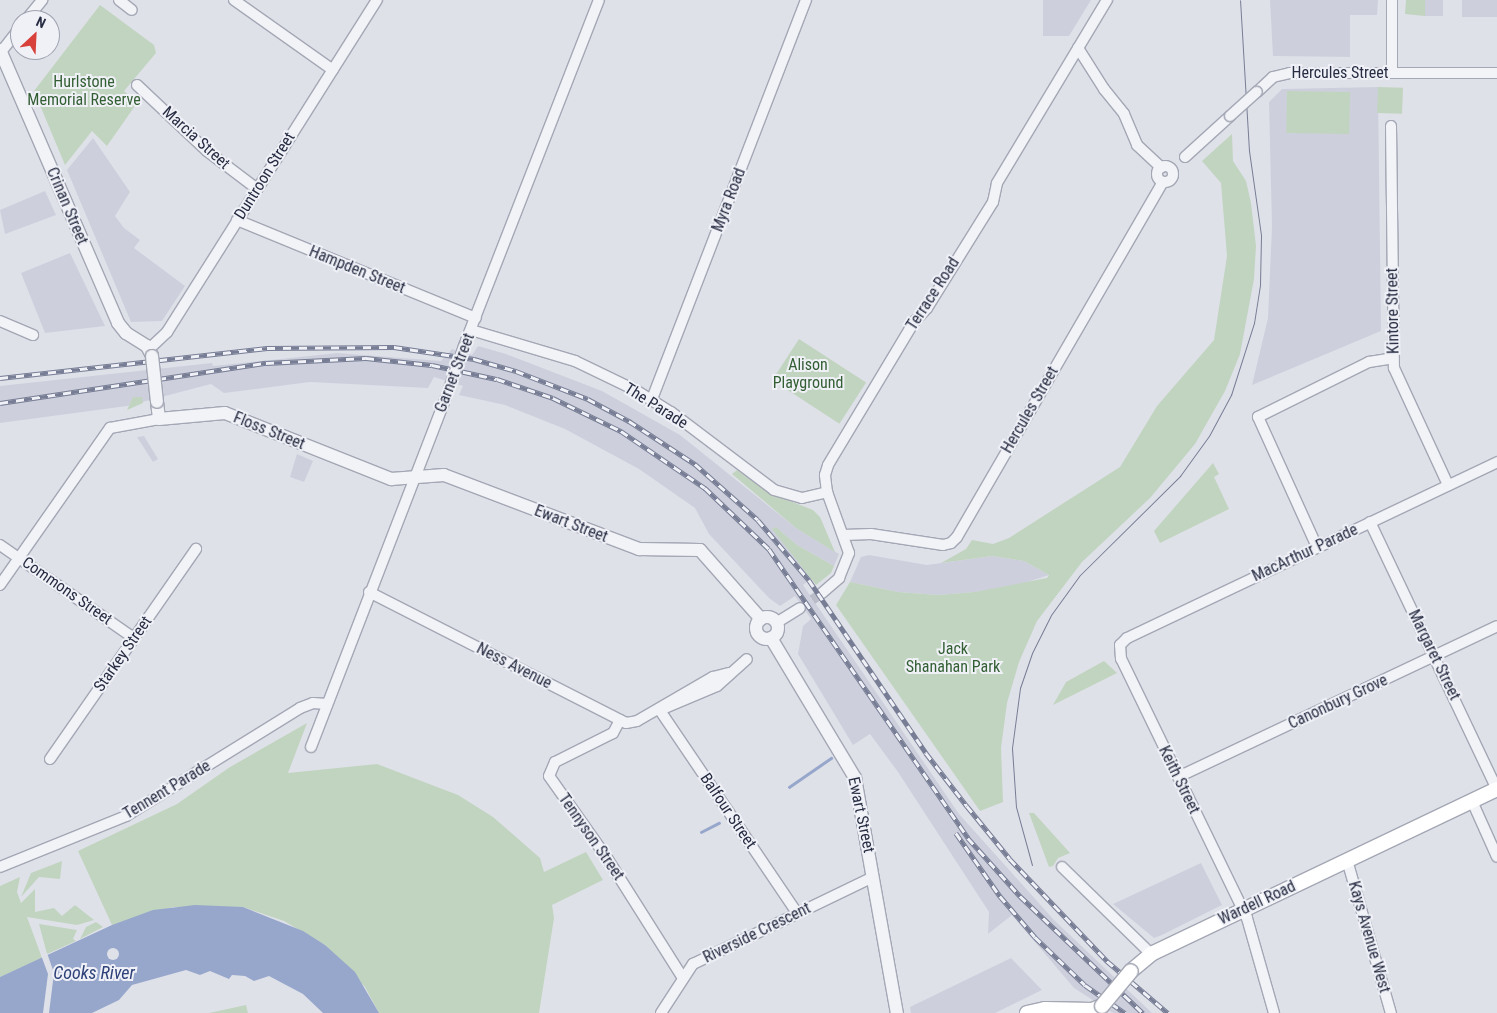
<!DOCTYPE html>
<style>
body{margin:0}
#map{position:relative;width:1497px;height:1013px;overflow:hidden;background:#dfe1e9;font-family:"Roboto Condensed",sans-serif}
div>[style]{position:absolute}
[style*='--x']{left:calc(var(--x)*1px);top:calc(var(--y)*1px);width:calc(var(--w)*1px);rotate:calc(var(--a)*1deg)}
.built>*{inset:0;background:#cdd0dc;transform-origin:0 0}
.green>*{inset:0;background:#c1d4bf;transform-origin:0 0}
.water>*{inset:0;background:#97a7cc}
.pier>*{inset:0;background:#dfe1e9}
.round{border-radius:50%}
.stream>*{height:2.5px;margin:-1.25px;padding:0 1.25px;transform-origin:1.25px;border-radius:1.25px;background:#97a7cc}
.minor-tunnel>*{height:10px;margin-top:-5px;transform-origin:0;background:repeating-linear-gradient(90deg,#babdc8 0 10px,transparent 0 15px)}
.roads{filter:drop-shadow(1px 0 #a4a7b4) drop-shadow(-1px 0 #a4a7b4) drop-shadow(0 1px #a4a7b4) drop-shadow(0 -1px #a4a7b4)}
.minor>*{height:10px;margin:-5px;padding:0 5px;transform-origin:5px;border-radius:5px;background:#f2f3f7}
.minor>.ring{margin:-5px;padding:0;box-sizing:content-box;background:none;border:10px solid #f2f3f7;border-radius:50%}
.tertiary>*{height:12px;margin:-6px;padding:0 6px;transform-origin:6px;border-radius:6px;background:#f2f3f7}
.tertiary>.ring{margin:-6px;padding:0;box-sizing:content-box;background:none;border:12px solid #f2f3f7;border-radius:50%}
.secondary>*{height:14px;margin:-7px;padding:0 7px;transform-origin:7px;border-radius:7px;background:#fff}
.tram>*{height:1px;margin:-0.5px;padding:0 0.5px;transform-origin:0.5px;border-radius:0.5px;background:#777d94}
.rail>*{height:4.5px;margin-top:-2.25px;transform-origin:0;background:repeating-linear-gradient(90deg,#eff1f7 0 8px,#777d94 0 16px);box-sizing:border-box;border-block:1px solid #777d94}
.bridges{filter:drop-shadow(1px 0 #a4a7b4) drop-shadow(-1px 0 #a4a7b4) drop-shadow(0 1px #a4a7b4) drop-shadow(0 -1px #a4a7b4)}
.minor-bridge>*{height:10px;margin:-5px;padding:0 5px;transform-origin:5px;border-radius:5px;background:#f2f3f7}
.tertiary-bridge>*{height:12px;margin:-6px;padding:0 6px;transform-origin:6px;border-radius:6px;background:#f2f3f7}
.secondary-bridge>*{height:14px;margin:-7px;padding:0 7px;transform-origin:7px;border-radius:7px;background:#fff}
span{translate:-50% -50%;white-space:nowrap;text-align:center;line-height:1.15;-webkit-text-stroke:4px #eff1f7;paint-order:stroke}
.street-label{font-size:16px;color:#272c42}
.park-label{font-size:16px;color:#335e33}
.water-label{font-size:18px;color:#2e4279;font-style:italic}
.north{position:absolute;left:10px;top:10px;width:50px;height:50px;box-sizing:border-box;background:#eff1f7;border:1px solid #9fa2af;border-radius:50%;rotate:25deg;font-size:14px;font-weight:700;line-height:20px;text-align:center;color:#272c42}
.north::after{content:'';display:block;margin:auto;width:18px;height:22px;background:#d8403b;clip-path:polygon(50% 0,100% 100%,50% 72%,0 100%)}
</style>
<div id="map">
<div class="built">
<div style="clip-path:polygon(1043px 0,1091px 0,1069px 36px,1043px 36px)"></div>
<div style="clip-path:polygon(1270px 0,1378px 0,1377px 15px,1350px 15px,1350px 57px,1273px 56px)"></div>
<div style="left:1425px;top:0;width:18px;height:16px"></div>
<div style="left:1462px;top:0;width:35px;height:17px"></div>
<div style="clip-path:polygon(1378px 87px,1381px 331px,1252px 385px,1268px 318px,1272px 227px,1269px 102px,1282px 89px)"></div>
<div style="clip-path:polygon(93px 138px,130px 192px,115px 216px,124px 228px,140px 240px,134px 248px,185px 286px,162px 321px,131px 322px,67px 170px)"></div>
<div style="clip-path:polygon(45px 191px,56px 215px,5px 234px,0 210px)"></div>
<div style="clip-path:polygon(70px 253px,105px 326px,45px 333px,21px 273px)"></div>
<div style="clip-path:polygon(478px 346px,506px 354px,602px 391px,680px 435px,796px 528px,839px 554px,834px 566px,797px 545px,776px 527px,773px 529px,812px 578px,803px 585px,959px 814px,1054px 920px,1152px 1013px,1113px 1013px,1074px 988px,1012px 915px,988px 934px,989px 912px,898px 772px,870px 734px,853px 745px,798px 654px,803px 626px,811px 619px,795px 596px,780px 606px,769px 598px,709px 534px,695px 508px,639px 469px,565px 429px,505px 405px,459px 395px,463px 386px,434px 377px,428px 388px,310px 382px,224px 393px,211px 384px,127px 406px,0 423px,0 386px,212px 363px,213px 366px,338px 353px,441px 361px,452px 349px,472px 355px)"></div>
<div style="clip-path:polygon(144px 436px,158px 459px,153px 462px,137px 437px)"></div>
<div style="clip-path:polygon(297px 454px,313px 461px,304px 482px,290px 477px)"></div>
<div style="clip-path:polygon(869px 555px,927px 565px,992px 556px,1024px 561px,1049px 575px,1012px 587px,975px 592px,938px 595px,898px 592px,850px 582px,861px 557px)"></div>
<div style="clip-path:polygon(1201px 863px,1222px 905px,1162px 935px,1154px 938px,1113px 904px)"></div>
<div style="clip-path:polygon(1011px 958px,1042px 990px,995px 1013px,911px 1013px,910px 1007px)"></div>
</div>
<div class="green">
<div style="clip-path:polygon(1406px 0,1425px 0,1425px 16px,1405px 14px)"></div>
<div style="clip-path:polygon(100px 5px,154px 45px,156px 53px,124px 91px,137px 103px,107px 146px,92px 131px,65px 165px,34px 91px)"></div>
<div style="left:1378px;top:87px;width:25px;height:26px;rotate:2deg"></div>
<div style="left:1287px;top:91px;width:63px;height:42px;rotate:1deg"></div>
<div style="clip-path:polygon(1232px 134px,1233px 161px,1246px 181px,1251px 203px,1256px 246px,1254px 279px,1240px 354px,1225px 391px,1195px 444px,1150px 498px,1082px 562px,1037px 621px,1019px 662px,1007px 703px,1001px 748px,1003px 802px,980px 811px,836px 605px,850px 582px,898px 592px,938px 595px,975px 592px,1047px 578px,1049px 575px,1024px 561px,992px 556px,941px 563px,966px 549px,972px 540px,993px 544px,1009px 538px,1120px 467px,1157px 406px,1214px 340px,1227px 256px,1221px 183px,1202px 161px)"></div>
<div style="left:799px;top:339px;width:80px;height:49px;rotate:33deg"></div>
<div style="clip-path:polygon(133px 397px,142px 397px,143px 403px,127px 410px)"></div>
<div style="clip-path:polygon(1213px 463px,1219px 474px,1214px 477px,1229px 509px,1160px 543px,1154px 531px)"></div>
<div style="clip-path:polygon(737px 470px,767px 492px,813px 510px,820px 517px,835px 552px,796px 528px,732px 474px)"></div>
<div style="clip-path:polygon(776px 527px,797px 545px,834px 566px,831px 573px,816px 585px,772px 529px)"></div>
<div style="clip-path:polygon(1104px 661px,1117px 673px,1053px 705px,1066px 682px)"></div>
<div style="clip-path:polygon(307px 723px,288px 773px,377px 764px,458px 795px,493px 817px,540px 858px,544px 872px,586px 852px,603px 880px,552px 905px,554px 918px,539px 1013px,379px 1013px,365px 987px,325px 945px,284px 921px,243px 907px,173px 907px,112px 925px,78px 851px,177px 804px,230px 767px)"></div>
<div style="clip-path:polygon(1029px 813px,1034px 813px,1070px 853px,1058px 858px,1053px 866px,1049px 867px)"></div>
<div style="clip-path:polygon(62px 861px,60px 879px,39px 877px,21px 897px,31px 873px)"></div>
<div style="clip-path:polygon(20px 877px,17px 892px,21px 903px,35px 889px,35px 912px,54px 908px,62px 916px,75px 905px,94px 920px,77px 925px,27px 917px,42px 958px,0 977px,0 886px)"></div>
<div style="clip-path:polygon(96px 922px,103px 927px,80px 939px,86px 927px)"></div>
<div style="clip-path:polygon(39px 924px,77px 930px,73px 939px,76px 941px,47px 954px)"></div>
<div style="clip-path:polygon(246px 1005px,248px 1013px,209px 1013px)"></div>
</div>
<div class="water">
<div style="clip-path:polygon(195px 905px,243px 907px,303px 931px,325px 945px,355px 972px,379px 1013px,323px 1013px,303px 994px,269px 976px,254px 981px,245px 976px,232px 975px,229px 979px,210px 971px,200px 975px,186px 970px,132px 985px,119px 1000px,92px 1013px,0 1013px,0 977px,112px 925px,153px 910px)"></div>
</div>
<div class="pier">
<div class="round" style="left:107px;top:948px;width:12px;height:12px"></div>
<div style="clip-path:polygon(47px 953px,54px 973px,49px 1013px,43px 1013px,48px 974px,41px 955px)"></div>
</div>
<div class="stream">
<div style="--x:789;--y:787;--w:51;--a:-34.6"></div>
<div style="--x:701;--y:832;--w:20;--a:-27"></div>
</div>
<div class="minor-tunnel">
<div style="--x:800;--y:608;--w:27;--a:-34"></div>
</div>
<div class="roads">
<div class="minor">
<div style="--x:119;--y:0;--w:16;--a:38"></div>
<div style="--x:234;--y:0;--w:121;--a:35.3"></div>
<div style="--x:26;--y:20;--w:26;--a:-51"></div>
<div style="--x:1078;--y:48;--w:49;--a:57.6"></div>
<div style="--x:1104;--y:89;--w:32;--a:51"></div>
<div style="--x:1124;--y:114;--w:34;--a:67"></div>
<div style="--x:1137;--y:145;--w:33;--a:43"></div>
<div style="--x:1;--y:52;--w:31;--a:-52"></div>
<div style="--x:1392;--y:73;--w:73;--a:-90"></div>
<div style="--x:137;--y:85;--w:96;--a:43.3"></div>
<div style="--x:207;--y:151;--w:63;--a:37.2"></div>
<div style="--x:1257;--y:92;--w:22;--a:-43"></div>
<div style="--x:1273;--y:77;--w:17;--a:-13"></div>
<div style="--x:1290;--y:73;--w:207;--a:0"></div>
<div style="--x:1391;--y:126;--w:242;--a:89.3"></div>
<div style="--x:1394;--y:368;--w:129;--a:65.2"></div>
<div style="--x:1185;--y:157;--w:61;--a:-42.3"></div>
<div class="ring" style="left:1157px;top:166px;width:6px;height:6px"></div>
<div style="--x:237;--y:220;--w:258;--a:22.3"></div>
<div style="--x:0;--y:321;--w:36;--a:23"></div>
<div style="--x:471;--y:330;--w:109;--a:16.6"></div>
<div style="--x:575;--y:361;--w:69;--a:25.8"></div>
<div style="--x:637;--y:391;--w:40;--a:32"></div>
<div style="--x:671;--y:412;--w:129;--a:37.1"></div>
<div style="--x:774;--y:490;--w:29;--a:16"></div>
<div style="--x:802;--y:498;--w:26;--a:-13"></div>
<div style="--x:464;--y:346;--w:371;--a:-68.7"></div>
<div style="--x:149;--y:349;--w:25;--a:-43"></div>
<div style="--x:167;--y:332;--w:393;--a:-57.7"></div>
<div style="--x:652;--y:399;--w:428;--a:-68.9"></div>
<div style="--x:1370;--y:522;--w:296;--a:64.6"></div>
<div style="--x:844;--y:535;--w:27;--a:-2"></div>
<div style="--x:871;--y:534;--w:73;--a:8.7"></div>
<div style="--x:943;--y:545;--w:8;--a:-14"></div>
<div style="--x:951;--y:543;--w:8;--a:-45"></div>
<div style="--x:957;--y:537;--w:409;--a:-59.9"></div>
<div style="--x:0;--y:545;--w:163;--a:34.8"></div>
<div style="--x:1317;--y:547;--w:143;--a:-114.4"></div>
<div style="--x:1258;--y:417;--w:124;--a:-26.4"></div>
<div style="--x:1369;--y:362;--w:24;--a:-9"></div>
<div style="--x:0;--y:585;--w:192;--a:-55"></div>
<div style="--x:110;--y:428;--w:50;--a:-10.4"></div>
<div style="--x:369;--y:592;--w:288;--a:27"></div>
<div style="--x:626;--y:723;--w:11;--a:-10"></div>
<div style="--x:637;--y:721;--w:88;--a:-30.1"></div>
<div style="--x:713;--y:677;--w:16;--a:-14"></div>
<div style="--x:822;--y:593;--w:23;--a:-41"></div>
<div style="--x:839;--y:578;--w:27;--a:-68"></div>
<div style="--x:849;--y:553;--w:65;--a:-109.8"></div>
<div style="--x:827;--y:492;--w:17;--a:-97"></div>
<div style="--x:825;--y:475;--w:10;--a:-73"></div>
<div style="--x:828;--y:465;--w:167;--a:-59"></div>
<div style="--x:914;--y:322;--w:19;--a:-47"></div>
<div style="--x:927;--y:308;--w:125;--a:-58.1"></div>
<div style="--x:993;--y:202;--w:19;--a:-78"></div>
<div style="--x:997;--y:183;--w:214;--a:-59"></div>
<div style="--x:776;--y:623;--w:28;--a:-32"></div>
<div style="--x:665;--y:708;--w:56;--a:-22.9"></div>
<div style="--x:717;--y:686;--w:40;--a:-42"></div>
<div style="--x:659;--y:709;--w:246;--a:55.9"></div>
<div style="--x:620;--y:720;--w:15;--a:118"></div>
<div style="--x:613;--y:733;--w:65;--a:153.4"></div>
<div style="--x:555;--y:762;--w:15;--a:113"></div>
<div style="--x:549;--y:776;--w:100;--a:54.7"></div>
<div style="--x:607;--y:858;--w:142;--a:57.7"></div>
<div style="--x:311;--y:747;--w:387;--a:-68.9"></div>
<div style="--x:50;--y:759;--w:256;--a:-55.2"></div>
<div style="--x:1178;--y:777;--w:353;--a:-25.3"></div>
<div style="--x:1472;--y:801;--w:61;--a:65.9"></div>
<div style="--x:1347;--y:860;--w:159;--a:74"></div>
<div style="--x:0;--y:867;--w:136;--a:-22"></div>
<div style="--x:126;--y:816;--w:205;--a:-31.8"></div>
<div style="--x:300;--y:708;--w:14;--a:-21"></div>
<div style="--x:313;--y:703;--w:14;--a:4"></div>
<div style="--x:1062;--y:867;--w:124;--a:44.3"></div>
<div style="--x:661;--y:1013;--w:59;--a:-56.9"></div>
<div style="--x:693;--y:964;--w:200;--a:-25.8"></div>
<div style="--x:1274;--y:1013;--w:99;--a:-105.9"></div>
<div style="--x:1247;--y:918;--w:288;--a:-115.9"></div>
<div style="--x:1121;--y:659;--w:14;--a:-94"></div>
<div style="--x:1120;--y:645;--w:10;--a:-45"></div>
<div style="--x:1127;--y:638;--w:410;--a:-25.4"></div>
</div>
<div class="tertiary">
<div style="--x:0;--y:50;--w:297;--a:66.6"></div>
<div style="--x:118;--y:323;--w:13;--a:51"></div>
<div style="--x:126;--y:333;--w:25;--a:32"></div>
<div style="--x:147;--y:346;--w:11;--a:63"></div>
<div style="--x:157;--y:402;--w:17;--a:83"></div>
<div style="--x:159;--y:419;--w:66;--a:-5.2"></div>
<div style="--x:225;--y:413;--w:179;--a:21.7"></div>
<div style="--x:391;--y:479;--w:53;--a:-4.3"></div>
<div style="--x:444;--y:475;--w:209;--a:20.8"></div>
<div style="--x:639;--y:549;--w:61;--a:0.9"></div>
<div style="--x:700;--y:550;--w:92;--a:48.5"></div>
<div class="ring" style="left:756px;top:617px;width:10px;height:10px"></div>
<div style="--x:771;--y:638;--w:163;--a:59"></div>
<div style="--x:855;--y:778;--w:239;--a:79.9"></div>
</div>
<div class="secondary">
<div style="--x:1131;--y:971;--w:26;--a:-40"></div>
<div style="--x:1151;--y:954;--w:383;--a:-25.5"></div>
<div style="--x:1027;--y:1013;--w:18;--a:-13"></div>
<div style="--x:1045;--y:1009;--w:47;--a:1.2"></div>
<div style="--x:1092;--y:1010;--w:11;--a:-22"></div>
</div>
</div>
<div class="tram">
<div style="--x:1032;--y:865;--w:60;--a:-105.4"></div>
<div style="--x:1016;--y:807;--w:59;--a:-93.9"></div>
<div style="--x:1012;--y:748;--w:61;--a:-82.4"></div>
<div style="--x:1020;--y:688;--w:37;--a:-71"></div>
<div style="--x:1032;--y:653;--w:42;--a:-63.4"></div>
<div style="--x:1051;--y:615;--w:49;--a:-54.1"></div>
<div style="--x:1080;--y:575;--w:141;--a:-44.7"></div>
<div style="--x:1180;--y:476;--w:49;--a:-54.1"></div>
<div style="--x:1209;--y:436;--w:47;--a:-61.8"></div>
<div style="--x:1231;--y:395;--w:76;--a:-72.3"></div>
<div style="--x:1254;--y:323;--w:39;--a:-81"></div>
<div style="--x:1260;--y:284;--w:49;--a:-88.8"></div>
<div style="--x:1261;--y:235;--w:85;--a:-98.1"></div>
<div style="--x:1249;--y:151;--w:151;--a:-93.4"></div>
</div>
<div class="rail">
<div style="--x:0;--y:378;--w:269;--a:-6.4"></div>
<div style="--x:267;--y:348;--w:127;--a:-0.5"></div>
<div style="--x:394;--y:347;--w:81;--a:8.5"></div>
<div style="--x:474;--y:359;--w:44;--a:15.9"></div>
<div style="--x:516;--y:371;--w:77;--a:21.3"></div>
<div style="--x:588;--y:399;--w:47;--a:28.2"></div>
<div style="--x:629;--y:421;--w:79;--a:33.1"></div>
<div style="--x:695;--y:464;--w:84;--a:41.6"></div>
<div style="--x:758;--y:520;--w:79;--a:49.6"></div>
<div style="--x:809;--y:580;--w:209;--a:55.9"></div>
<div style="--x:926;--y:753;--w:67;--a:52.3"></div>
<div style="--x:967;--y:806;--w:68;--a:50.9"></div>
<div style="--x:1010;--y:859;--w:141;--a:46.4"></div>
<div style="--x:1107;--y:961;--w:80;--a:40.4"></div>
<div style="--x:0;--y:403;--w:269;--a:-8.6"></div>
<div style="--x:266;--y:363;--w:100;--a:-2.9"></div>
<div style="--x:366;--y:358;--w:66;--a:6.1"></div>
<div style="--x:432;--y:365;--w:66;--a:12.2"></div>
<div style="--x:497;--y:379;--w:59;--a:18.7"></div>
<div style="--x:553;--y:398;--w:76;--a:25.9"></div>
<div style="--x:621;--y:431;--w:102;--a:34.2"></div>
<div style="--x:705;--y:488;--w:88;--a:43.6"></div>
<div style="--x:769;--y:549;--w:351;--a:55.4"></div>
<div style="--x:968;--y:838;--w:78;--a:48.1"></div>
<div style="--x:1020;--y:896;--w:170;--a:43.6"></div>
<div style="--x:956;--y:833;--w:77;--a:55.1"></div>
<div style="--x:1000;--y:896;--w:54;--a:49.5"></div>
<div style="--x:1035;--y:937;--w:69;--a:43.8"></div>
<div style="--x:1085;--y:985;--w:49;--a:35"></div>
</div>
<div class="bridges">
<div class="minor-bridge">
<div style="--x:1230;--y:116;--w:36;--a:-42"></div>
<div style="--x:450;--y:386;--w:42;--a:-70.7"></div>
</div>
<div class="tertiary-bridge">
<div style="--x:152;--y:356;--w:46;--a:83.8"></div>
</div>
<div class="secondary-bridge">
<div style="--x:1102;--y:1006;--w:45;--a:-50.4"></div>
</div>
</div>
<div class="street-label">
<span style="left:1340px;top:73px">Hercules Street</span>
<span style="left:196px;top:138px;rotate:42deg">Marcia Street</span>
<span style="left:265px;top:176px;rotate:-58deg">Duntroon Street</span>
<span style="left:729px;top:200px;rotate:-69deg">Myra Road</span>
<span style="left:67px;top:206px;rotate:67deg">Crinan Street</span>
<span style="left:357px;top:270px;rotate:22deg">Hampden Street</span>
<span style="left:933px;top:294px;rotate:-57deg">Terrace Road</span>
<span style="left:1393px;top:311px;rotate:-91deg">Kintore Street</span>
<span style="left:455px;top:373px;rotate:-69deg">Garnet Street</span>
<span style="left:656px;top:406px;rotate:32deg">The Parade</span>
<span style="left:1030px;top:410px;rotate:-60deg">Hercules Street</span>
<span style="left:269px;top:431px;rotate:22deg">Floss Street</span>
<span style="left:571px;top:524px;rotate:21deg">Ewart Street</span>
<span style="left:1305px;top:553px;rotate:-25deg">MacArthur Parade</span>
<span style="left:67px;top:591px;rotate:35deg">Commons Street</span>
<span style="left:123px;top:654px;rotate:-55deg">Starkey Street</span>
<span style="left:1434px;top:655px;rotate:64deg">Margaret Street</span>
<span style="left:514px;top:666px;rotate:27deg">Ness Avenue</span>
<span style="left:1338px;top:702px;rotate:-25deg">Canonbury Grove</span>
<span style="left:1179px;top:780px;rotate:64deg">Keith Street</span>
<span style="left:167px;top:790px;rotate:-31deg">Tennent Parade</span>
<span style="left:728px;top:811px;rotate:56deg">Balfour Street</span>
<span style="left:861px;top:815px;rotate:78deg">Ewart Street</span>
<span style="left:591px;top:837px;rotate:55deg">Tennyson Street</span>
<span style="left:1257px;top:903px;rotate:-25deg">Wardell Road</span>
<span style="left:757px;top:933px;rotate:-26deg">Riverside Crescent</span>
<span style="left:1369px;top:937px;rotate:74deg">Kays Avenue West</span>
</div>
<div class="park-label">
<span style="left:84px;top:91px">Hurlstone<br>Memorial Reserve</span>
<span style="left:808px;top:374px">Alison<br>Playground</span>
<span style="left:953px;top:658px">Jack<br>Shanahan Park</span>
</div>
<div class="water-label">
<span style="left:94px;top:973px">Cooks River</span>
</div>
<div class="north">N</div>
</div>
